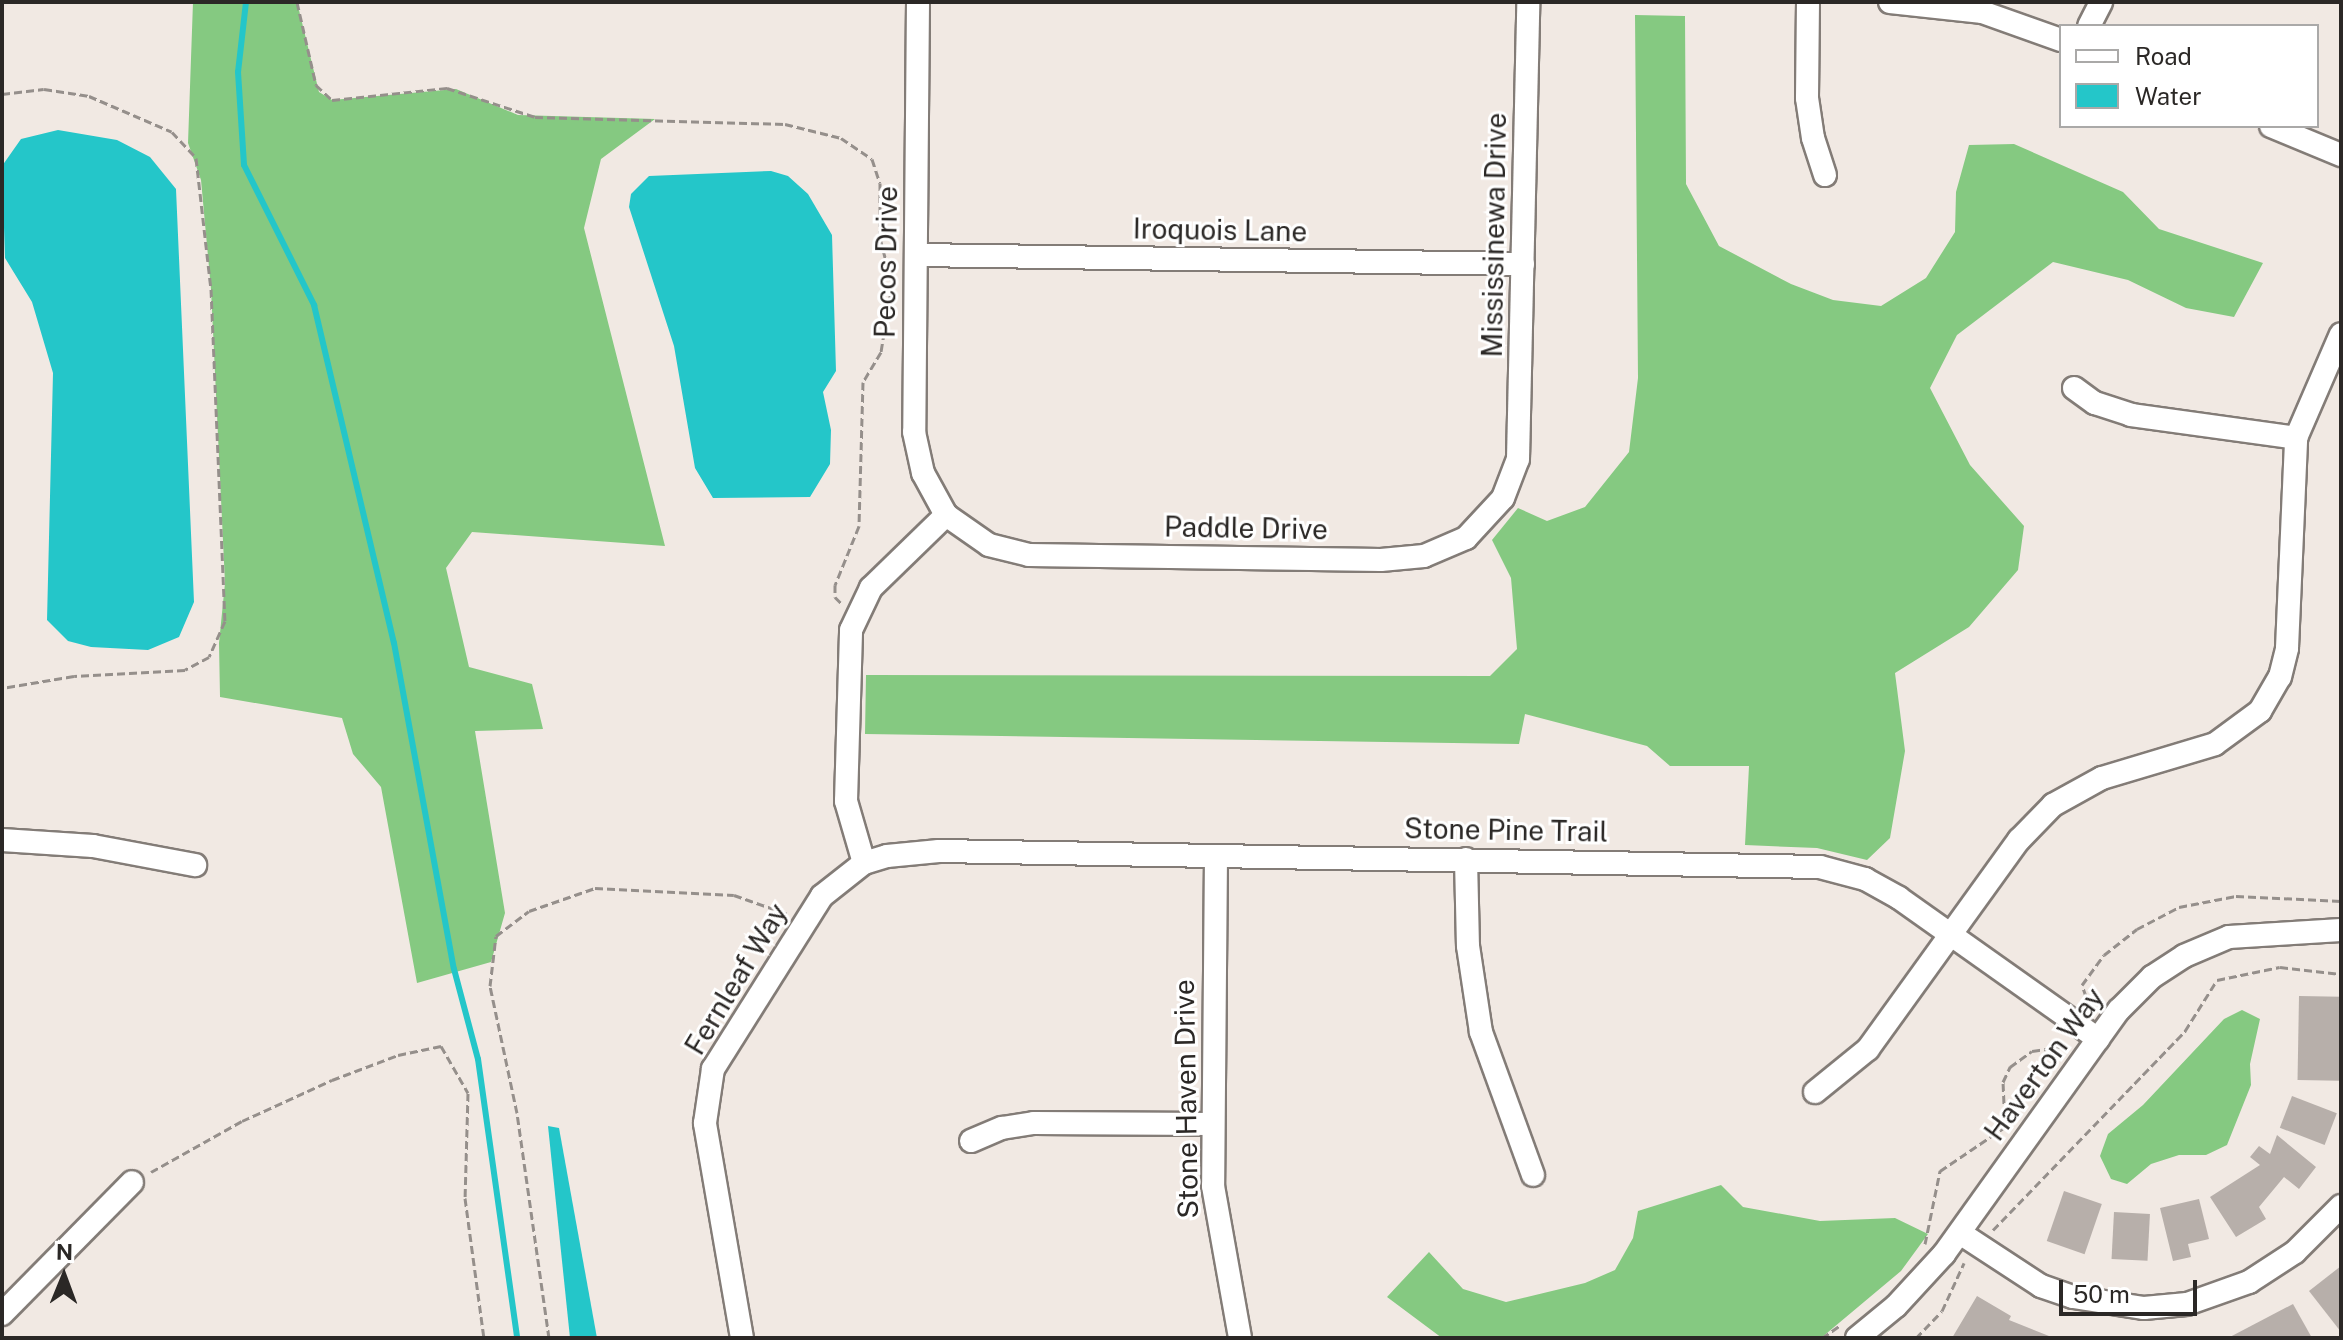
<!DOCTYPE html>
<style>
body{margin:0}
#map{position:relative;width:2343px;height:1340px;overflow:hidden;background:#f1e9e3;font-family:"Public Sans",sans-serif}
div>[style]{position:absolute}
[style*='--x']{left:calc(var(--x)*1px);top:calc(var(--y)*1px);width:calc(var(--w)*1px);rotate:calc(var(--a)*1deg)}
.forest>*{inset:0;background:#85c981}
.water>*{inset:0;background:#24c6c9}
.stream>*{height:6px;margin:-3px;padding:0 3px;transform-origin:3px;border-radius:3px;background:#24c6c9}
.building>*{inset:0;background:#b7afaa;transform-origin:0 0}
.path>*{height:3px;margin-top:-1.5px;transform-origin:0;background:repeating-linear-gradient(90deg,#958f8b 0 8px,transparent 0 12px)}
.roads{filter:drop-shadow(2px 0 #837c77) drop-shadow(-2px 0 #837c77) drop-shadow(0 2px #837c77) drop-shadow(0 -2px #837c77)}
.street>*{height:22px;margin:-11px;padding:0 11px;transform-origin:11px;border-radius:11px;background:#fff}
span{translate:-50% -50%;white-space:nowrap;text-align:center;line-height:1.15;-webkit-text-stroke:6px #fff;paint-order:stroke}
.street-label{font-size:28px;color:#2b2826}
.frame{position:absolute;inset:0;border:4px solid #2b2826;pointer-events:none}
.legend{position:absolute;left:2059px;top:24px;width:260px;height:104px;box-sizing:border-box;background:#fff;border:2px solid #aaa9a8;margin:0;padding:10px 14px;list-style:none;font-size:24px;color:#2b2826}
.legend li{display:flex;align-items:center;gap:16px;height:40px}
.legend b{width:40px;border:2px solid #aaa9a8}
.north{position:absolute;left:24px;top:1236px;width:80px;height:80px;-webkit-text-stroke:6px #fff;paint-order:stroke;rotate:1deg;font-size:22px;font-weight:700;line-height:32px;text-align:center;color:#2b2826}
.north::after{content:'';display:block;margin:auto;width:28px;height:36px;background:#2b2826;clip-path:polygon(50% 0,100% 100%,50% 72%,0 100%)}
.scale{position:absolute;left:2059px;top:1280px;width:138px;height:36px;box-sizing:border-box;border:4px solid #2b2826;border-top:0;padding-left:10px;font-size:24px;line-height:28px;white-space:nowrap;color:#2b2826;-webkit-text-stroke:6px #fff;paint-order:stroke}
</style>
<div id="map">
<div class="forest">
<div style="clip-path:polygon(193px 2px,297px 2px,319px 92px,332px 100px,456px 89px,518px 115px,655px 119px,601px 159px,584px 228px,665px 546px,472px 532px,446px 568px,469px 667px,532px 684px,543px 729px,475px 731px,505px 913px,491px 962px,417px 983px,381px 787px,353px 754px,342px 718px,220px 697px,219px 643px,225px 583px,211px 289px,201px 180px,188px 143px)"></div>
<div style="clip-path:polygon(1635px 15px,1685px 16px,1686px 184px,1719px 246px,1791px 284px,1833px 300px,1881px 306px,1926px 278px,1955px 232px,1956px 192px,1969px 145px,2014px 144px,2123px 192px,2159px 229px,2263px 263px,2234px 317px,2186px 308px,2128px 280px,2053px 262px,1957px 335px,1930px 388px,1970px 465px,2024px 526px,2018px 570px,1969px 627px,1895px 673px,1905px 751px,1890px 838px,1867px 860px,1817px 848px,1745px 845px,1749px 766px,1670px 766px,1647px 746px,1525px 714px,1519px 744px,865px 734px,866px 675px,1490px 676px,1517px 649px,1511px 578px,1492px 540px,1518px 508px,1547px 521px,1585px 507px,1629px 452px,1638px 378px)"></div>
<div style="clip-path:polygon(2242px 1010px,2260px 1019px,2250px 1064px,2251px 1085px,2227px 1145px,2206px 1155px,2179px 1155px,2151px 1164px,2127px 1184px,2111px 1179px,2100px 1156px,2108px 1134px,2143px 1105px,2224px 1019px)"></div>
<div style="clip-path:polygon(1721px 1185px,1743px 1207px,1820px 1221px,1895px 1218px,1928px 1234px,1901px 1271px,1821px 1338px,1442px 1338px,1387px 1297px,1429px 1252px,1463px 1289px,1506px 1302px,1585px 1283px,1615px 1270px,1633px 1238px,1638px 1211px)"></div>
</div>
<div class="water">
<div style="clip-path:polygon(58px 130px,117px 140px,150px 157px,176px 189px,194px 602px,179px 637px,148px 650px,91px 647px,68px 641px,47px 620px,53px 373px,32px 302px,5px 258px,2px 166px,21px 139px)"></div>
<div style="clip-path:polygon(771px 171px,788px 176px,808px 194px,832px 235px,836px 371px,823px 392px,831px 430px,830px 464px,810px 497px,713px 498px,695px 468px,674px 346px,629px 207px,631px 194px,649px 176px)"></div>
<div style="clip-path:polygon(548px 1126px,559px 1128px,597px 1338px,570px 1338px)"></div>
</div>
<div class="stream">
<div style="--x:246;--y:2;--w:70;--a:96.5"></div>
<div style="--x:238;--y:72;--w:93;--a:86.3"></div>
<div style="--x:244;--y:165;--w:157;--a:63.4"></div>
<div style="--x:314;--y:305;--w:347;--a:76.7"></div>
<div style="--x:394;--y:643;--w:331;--a:79.6"></div>
<div style="--x:454;--y:969;--w:93;--a:75.1"></div>
<div style="--x:478;--y:1059;--w:282;--a:82"></div>
</div>
<div class="building">
<div style="left:2299px;top:996px;width:42px;height:84px;rotate:1deg"></div>
<div style="left:2292px;top:1096px;width:48px;height:34px;rotate:21deg"></div>
<div style="clip-path:polygon(2277px 1135px,2316px 1167px,2299px 1189px,2284px 1177px,2259px 1207px,2266px 1219px,2236px 1237px,2210px 1197px,2260px 1165px,2250px 1157px,2259px 1146px,2270px 1154px)"></div>
<div style="left:2064px;top:1191px;width:40px;height:53px;rotate:19deg"></div>
<div style="clip-path:polygon(2199px 1199px,2209px 1239px,2188px 1244px,2191px 1257px,2173px 1261px,2160px 1208px)"></div>
<div style="left:2114px;top:1212px;width:36px;height:47px;rotate:3deg"></div>
<div style="clip-path:polygon(2341px 1266px,2341px 1332px,2309px 1291px)"></div>
<div style="clip-path:polygon(1977px 1296px,2011px 1316px,2009px 1320px,2054px 1338px,1952px 1338px)"></div>
<div style="clip-path:polygon(2293px 1304px,2312px 1338px,2228px 1338px)"></div>
</div>
<div class="path">
<div style="--x:297;--y:2;--w:85;--a:77.1"></div>
<div style="--x:316;--y:85;--w:22;--a:43"></div>
<div style="--x:332;--y:100;--w:116;--a:-6"></div>
<div style="--x:447;--y:88;--w:93;--a:18.2"></div>
<div style="--x:535;--y:117;--w:250;--a:1.6"></div>
<div style="--x:785;--y:124;--w:58;--a:14"></div>
<div style="--x:841;--y:138;--w:37;--a:34"></div>
<div style="--x:872;--y:159;--w:25;--a:72"></div>
<div style="--x:880;--y:183;--w:55;--a:90"></div>
<div style="--x:880;--y:238;--w:48;--a:75.4"></div>
<div style="--x:892;--y:284;--w:69;--a:99.2"></div>
<div style="--x:881;--y:352;--w:35;--a:121"></div>
<div style="--x:863;--y:382;--w:144;--a:91.6"></div>
<div style="--x:859;--y:526;--w:64;--a:112.1"></div>
<div style="--x:835;--y:585;--w:12;--a:90"></div>
<div style="--x:835;--y:597;--w:11;--a:45"></div>
<div style="--x:2;--y:94;--w:42;--a:-6.8"></div>
<div style="--x:44;--y:89;--w:46;--a:8.8"></div>
<div style="--x:89;--y:96;--w:90;--a:23.4"></div>
<div style="--x:172;--y:132;--w:35;--a:47"></div>
<div style="--x:196;--y:158;--w:132;--a:83.5"></div>
<div style="--x:211;--y:289;--w:332;--a:87.6"></div>
<div style="--x:225;--y:621;--w:39;--a:114"></div>
<div style="--x:209;--y:657;--w:27;--a:152"></div>
<div style="--x:185;--y:670;--w:111;--a:176.9"></div>
<div style="--x:74;--y:676;--w:73;--a:170.5"></div>
<div style="--x:2090;--y:1008;--w:24;--a:-109"></div>
<div style="--x:2082;--y:985;--w:37;--a:-54"></div>
<div style="--x:2104;--y:955;--w:42;--a:-38.2"></div>
<div style="--x:2137;--y:929;--w:47;--a:-27.6"></div>
<div style="--x:2179;--y:907;--w:58;--a:-10.9"></div>
<div style="--x:2236;--y:896;--w:105;--a:2.7"></div>
<div style="--x:151;--y:1172;--w:104;--a:-29.3"></div>
<div style="--x:242;--y:1121;--w:99;--a:-24.5"></div>
<div style="--x:332;--y:1080;--w:71;--a:-20.7"></div>
<div style="--x:398;--y:1055;--w:44;--a:-11.8"></div>
<div style="--x:441;--y:1046;--w:54;--a:60.1"></div>
<div style="--x:468;--y:1093;--w:105;--a:91.6"></div>
<div style="--x:465;--y:1198;--w:141;--a:82.3"></div>
<div style="--x:1993;--y:1230;--w:277;--a:-46"></div>
<div style="--x:2185;--y:1031;--w:60;--a:-57.9"></div>
<div style="--x:2217;--y:980;--w:64;--a:-11.7"></div>
<div style="--x:2280;--y:967;--w:61;--a:6.5"></div>
<div style="--x:1925;--y:1244;--w:75;--a:-78.4"></div>
<div style="--x:1940;--y:1171;--w:78;--a:-34.1"></div>
<div style="--x:2005;--y:1127;--w:45;--a:-92.5"></div>
<div style="--x:2003;--y:1082;--w:17;--a:-65"></div>
<div style="--x:2010;--y:1067;--w:27;--a:-36"></div>
<div style="--x:2032;--y:1051;--w:36;--a:-8"></div>
<div style="--x:549;--y:1338;--w:227;--a:-98.1"></div>
<div style="--x:517;--y:1113;--w:130;--a:-102"></div>
<div style="--x:490;--y:986;--w:50;--a:-83.2"></div>
<div style="--x:496;--y:936;--w:41;--a:-37.1"></div>
<div style="--x:529;--y:911;--w:70;--a:-19.2"></div>
<div style="--x:595;--y:888;--w:139;--a:2.9"></div>
<div style="--x:734;--y:895;--w:57;--a:19.4"></div>
<div style="--x:1822;--y:1338;--w:21;--a:-35"></div>
<div style="--x:1916;--y:1338;--w:37;--a:-46"></div>
<div style="--x:1942;--y:1311;--w:53;--a:-65.4"></div>
</div>
<div class="roads">
<div class="street">
<div style="--x:918;--y:2;--w:430;--a:90.5"></div>
<div style="--x:914;--y:432;--w:42;--a:77.6"></div>
<div style="--x:923;--y:473;--w:48;--a:61.3"></div>
<div style="--x:946;--y:515;--w:52;--a:34.9"></div>
<div style="--x:989;--y:545;--w:41;--a:14"></div>
<div style="--x:1029;--y:555;--w:352;--a:0.8"></div>
<div style="--x:1381;--y:560;--w:43;--a:-5.3"></div>
<div style="--x:1424;--y:556;--w:46;--a:-23.2"></div>
<div style="--x:1466;--y:538;--w:54;--a:-47.2"></div>
<div style="--x:1503;--y:498;--w:42;--a:-69"></div>
<div style="--x:1518;--y:459;--w:457;--a:-88.7"></div>
<div style="--x:1808;--y:2;--w:96;--a:90.6"></div>
<div style="--x:1807;--y:98;--w:40;--a:81.5"></div>
<div style="--x:1813;--y:138;--w:39;--a:72"></div>
<div style="--x:1890;--y:2;--w:93;--a:6.2"></div>
<div style="--x:1982;--y:12;--w:84;--a:19.5"></div>
<div style="--x:2089;--y:26;--w:27;--a:-63"></div>
<div style="--x:2271;--y:126;--w:76;--a:22.5"></div>
<div style="--x:916;--y:255;--w:607;--a:0.85"></div>
<div style="--x:2074;--y:388;--w:26;--a:36"></div>
<div style="--x:2095;--y:403;--w:38;--a:18"></div>
<div style="--x:2131;--y:415;--w:167;--a:7.9"></div>
<div style="--x:2;--y:840;--w:91;--a:3.8"></div>
<div style="--x:93;--y:846;--w:104;--a:10.6"></div>
<div style="--x:1216;--y:856;--w:330;--a:90.5"></div>
<div style="--x:1213;--y:1186;--w:154;--a:79.9"></div>
<div style="--x:1466;--y:859;--w:87;--a:88.7"></div>
<div style="--x:1468;--y:946;--w:87;--a:81.4"></div>
<div style="--x:1481;--y:1032;--w:152;--a:70"></div>
<div style="--x:864;--y:863;--w:65;--a:-106.2"></div>
<div style="--x:846;--y:801;--w:171;--a:-88.3"></div>
<div style="--x:851;--y:630;--w:47;--a:-64.5"></div>
<div style="--x:871;--y:588;--w:105;--a:-44.2"></div>
<div style="--x:1815;--y:1092;--w:68;--a:-39.1"></div>
<div style="--x:1868;--y:1049;--w:258;--a:-54.2"></div>
<div style="--x:2019;--y:840;--w:49;--a:-45.8"></div>
<div style="--x:2053;--y:805;--w:56;--a:-28.9"></div>
<div style="--x:2102;--y:778;--w:118;--a:-16.7"></div>
<div style="--x:2215;--y:744;--w:56;--a:-36.3"></div>
<div style="--x:2260;--y:711;--w:39;--a:-60"></div>
<div style="--x:2280;--y:677;--w:30;--a:-76"></div>
<div style="--x:2287;--y:648;--w:210;--a:-87.5"></div>
<div style="--x:2296;--y:438;--w:113;--a:-66.6"></div>
<div style="--x:971;--y:1141;--w:34;--a:-23"></div>
<div style="--x:1002;--y:1128;--w:32;--a:-9"></div>
<div style="--x:1034;--y:1123;--w:178;--a:0.3"></div>
<div style="--x:1960;--y:1233;--w:97;--a:33.2"></div>
<div style="--x:2041;--y:1286;--w:34;--a:19"></div>
<div style="--x:2073;--y:1297;--w:72;--a:8.8"></div>
<div style="--x:2144;--y:1308;--w:43;--a:-5.3"></div>
<div style="--x:2187;--y:1304;--w:66;--a:-19.5"></div>
<div style="--x:2249;--y:1282;--w:55;--a:-33.1"></div>
<div style="--x:2295;--y:1252;--w:65;--a:-45"></div>
<div style="--x:2;--y:1314;--w:185;--a:-45.4"></div>
<div style="--x:742;--y:1338;--w:218;--a:-99.8"></div>
<div style="--x:705;--y:1123;--w:55;--a:-81.6"></div>
<div style="--x:713;--y:1069;--w:204;--a:-57.8"></div>
<div style="--x:822;--y:896;--w:53;--a:-38.2"></div>
<div style="--x:864;--y:863;--w:24;--a:-17"></div>
<div style="--x:887;--y:856;--w:52;--a:-5.5"></div>
<div style="--x:939;--y:851;--w:881;--a:1.04"></div>
<div style="--x:1820;--y:867;--w:47;--a:14.9"></div>
<div style="--x:1865;--y:879;--w:39;--a:29"></div>
<div style="--x:1899;--y:898;--w:244;--a:35.3"></div>
<div style="--x:1857;--y:1338;--w:50;--a:-39.4"></div>
<div style="--x:1896;--y:1306;--w:71;--a:-47.3"></div>
<div style="--x:1944;--y:1254;--w:300;--a:-54.4"></div>
<div style="--x:2119;--y:1010;--w:47;--a:-45"></div>
<div style="--x:2152;--y:977;--w:38;--a:-33"></div>
<div style="--x:2184;--y:956;--w:49;--a:-22.9"></div>
<div style="--x:2229;--y:937;--w:112;--a:-3.6"></div>
</div>
</div>
<div class="street-label">
<span style="left:1220px;top:230px;rotate:1deg">Iroquois Lane</span>
<span style="left:1494px;top:235px;rotate:-89deg">Mississinewa Drive</span>
<span style="left:886px;top:262px;rotate:-89deg">Pecos Drive</span>
<span style="left:1246px;top:528px;rotate:1deg">Paddle Drive</span>
<span style="left:1506px;top:830px;rotate:1deg">Stone Pine Trail</span>
<span style="left:736px;top:979px;rotate:-59deg">Fernleaf Way</span>
<span style="left:2044px;top:1064px;rotate:-54deg">Haverton Way</span>
<span style="left:1186px;top:1099px;rotate:-91deg">Stone Haven Drive</span>
</div>
<div class="frame"></div>
<ul class="legend">
<li><b style="height:10px;background:#fff"></b>Road</li>
<li><b style="height:22px;background:#24c6c9"></b>Water</li>
</ul>
<div class="north">N</div>
<div class="scale">50 m</div>
</div>
